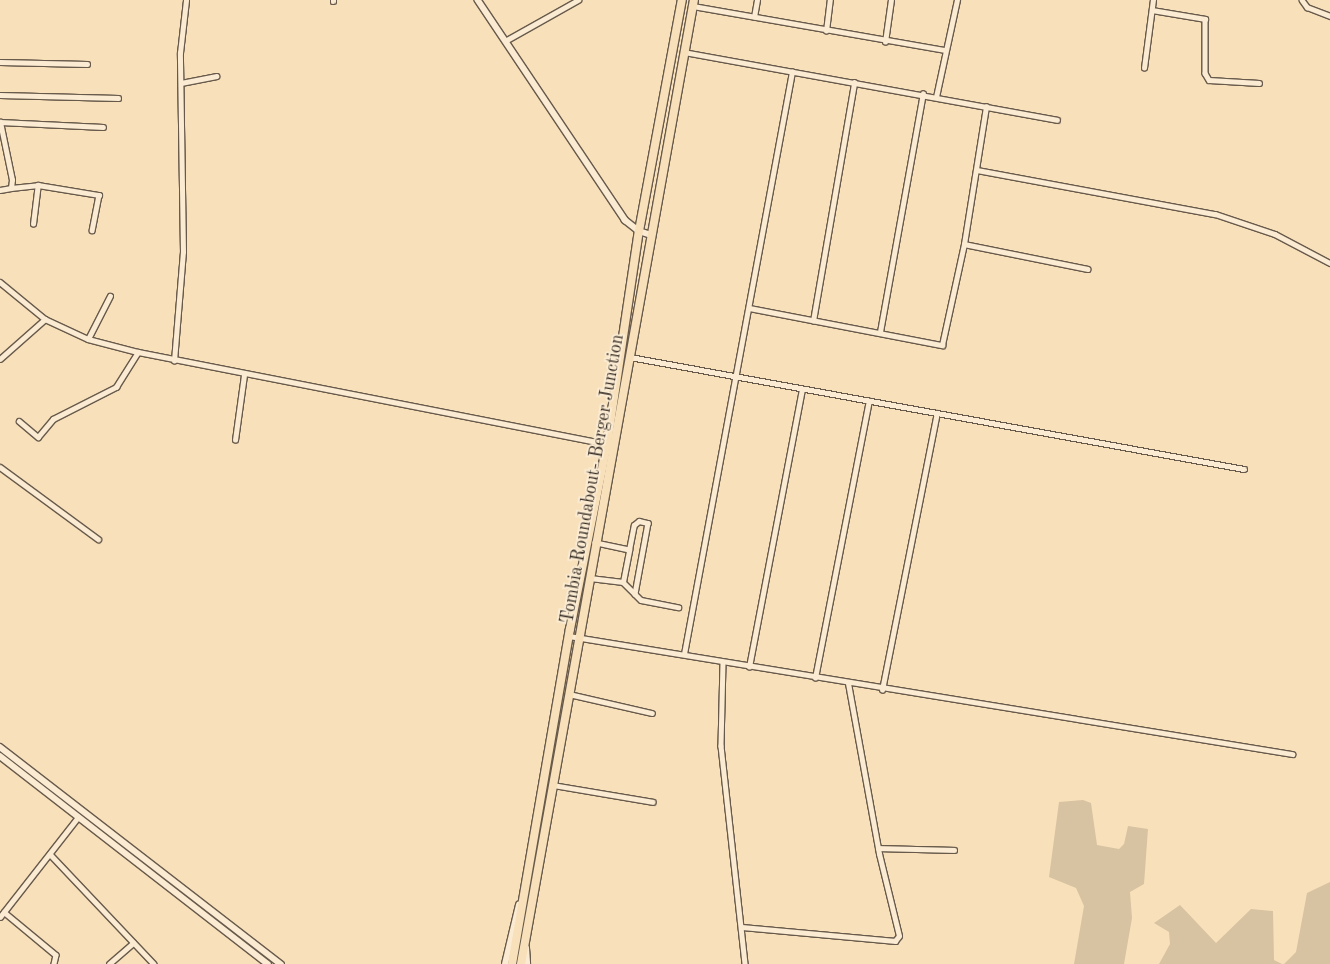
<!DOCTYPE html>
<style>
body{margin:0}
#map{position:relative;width:1330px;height:964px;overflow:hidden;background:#f8e0ba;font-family:"Old Standard TT",serif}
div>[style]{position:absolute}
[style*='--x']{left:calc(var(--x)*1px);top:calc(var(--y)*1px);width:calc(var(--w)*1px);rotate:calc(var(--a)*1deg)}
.green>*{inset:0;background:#d7c2a1}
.roads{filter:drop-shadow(1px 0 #685a4b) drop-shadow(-1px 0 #685a4b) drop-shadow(0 1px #685a4b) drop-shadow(0 -1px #685a4b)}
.minor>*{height:4.5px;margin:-2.25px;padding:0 2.25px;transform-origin:2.25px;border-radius:2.25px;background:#faebd2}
.tertiary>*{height:5.5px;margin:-2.75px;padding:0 2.75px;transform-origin:2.75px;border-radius:2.75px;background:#faebd2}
.secondary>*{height:6px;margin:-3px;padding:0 3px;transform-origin:3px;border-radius:3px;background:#faebd2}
.primary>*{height:8px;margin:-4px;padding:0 4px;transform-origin:4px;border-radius:4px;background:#f8e0ba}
span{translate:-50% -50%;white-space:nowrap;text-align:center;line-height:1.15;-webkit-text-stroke:4px #faebd2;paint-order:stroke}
.street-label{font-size:18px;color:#382e26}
</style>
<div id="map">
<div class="green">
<div style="clip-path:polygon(1083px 800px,1091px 803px,1097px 845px,1119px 849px,1124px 844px,1128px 826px,1148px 829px,1144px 884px,1130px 892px,1132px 918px,1124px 964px,1074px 964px,1084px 906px,1076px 888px,1049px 877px,1059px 802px)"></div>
<div style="clip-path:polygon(1330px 882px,1330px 964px,1284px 964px,1296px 952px,1307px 893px)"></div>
<div style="clip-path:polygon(1180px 905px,1216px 943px,1251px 909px,1273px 911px,1274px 960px,1282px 964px,1159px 964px,1170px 944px,1169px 932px,1154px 923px)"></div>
</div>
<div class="roads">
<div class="minor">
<div style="--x:333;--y:0;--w:1;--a:90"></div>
<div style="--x:1302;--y:0;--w:9;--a:54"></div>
<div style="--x:1307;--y:7;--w:25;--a:21"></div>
<div style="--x:693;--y:6;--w:256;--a:9.9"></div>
<div style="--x:1152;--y:10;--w:54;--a:9.6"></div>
<div style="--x:1205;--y:19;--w:54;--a:90"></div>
<div style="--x:1205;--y:73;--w:8;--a:60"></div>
<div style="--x:1209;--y:80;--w:50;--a:3.4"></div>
<div style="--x:754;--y:17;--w:17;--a:-80"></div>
<div style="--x:826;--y:31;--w:31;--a:-83"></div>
<div style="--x:505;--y:41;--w:84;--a:-29.3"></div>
<div style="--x:885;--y:42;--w:42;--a:-81.9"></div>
<div style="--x:684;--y:52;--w:379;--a:10.3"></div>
<div style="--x:0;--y:62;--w:87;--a:1.3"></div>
<div style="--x:1144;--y:68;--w:69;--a:-82.5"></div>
<div style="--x:181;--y:83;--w:36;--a:-11"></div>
<div style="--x:0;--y:95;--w:118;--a:1.5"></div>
<div style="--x:936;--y:97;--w:99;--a:-77.8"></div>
<div style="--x:0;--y:122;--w:103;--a:2.8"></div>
<div style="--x:977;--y:170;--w:242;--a:10.5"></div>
<div style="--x:1215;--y:214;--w:63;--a:18.4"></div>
<div style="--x:1275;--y:234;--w:62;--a:27.8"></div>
<div style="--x:11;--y:188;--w:27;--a:-6"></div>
<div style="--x:38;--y:185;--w:62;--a:9.3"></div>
<div style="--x:99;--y:195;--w:36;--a:101"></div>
<div style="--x:0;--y:190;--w:11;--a:-10"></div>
<div style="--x:11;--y:188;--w:8;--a:-83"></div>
<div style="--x:12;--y:180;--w:59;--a:-101.7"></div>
<div style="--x:33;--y:224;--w:39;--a:-83"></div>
<div style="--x:964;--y:244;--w:126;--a:11.4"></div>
<div style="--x:0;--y:282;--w:58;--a:39.4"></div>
<div style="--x:45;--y:319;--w:47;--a:24.9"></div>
<div style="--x:88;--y:339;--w:52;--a:14.6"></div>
<div style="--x:138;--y:352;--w:478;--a:11.1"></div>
<div style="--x:749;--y:308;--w:197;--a:10.9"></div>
<div style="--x:942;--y:345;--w:103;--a:-77.7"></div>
<div style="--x:964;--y:244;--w:139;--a:-80.9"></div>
<div style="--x:813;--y:321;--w:242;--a:-80.2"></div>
<div style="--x:880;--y:332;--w:242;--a:-79.8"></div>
<div style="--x:88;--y:339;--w:48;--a:-62.9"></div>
<div style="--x:630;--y:357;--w:624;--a:10.34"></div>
<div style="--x:0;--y:359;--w:60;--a:-41.6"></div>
<div style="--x:174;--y:361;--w:109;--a:-85.3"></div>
<div style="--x:183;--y:252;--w:199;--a:-90.9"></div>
<div style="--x:180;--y:53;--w:53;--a:-83.5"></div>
<div style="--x:19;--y:421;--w:25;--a:40"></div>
<div style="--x:38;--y:437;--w:23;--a:-50"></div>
<div style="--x:53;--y:419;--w:71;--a:-26.9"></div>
<div style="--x:116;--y:387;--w:41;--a:-57.8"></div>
<div style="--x:235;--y:440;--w:66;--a:-82.1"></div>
<div style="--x:0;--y:467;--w:122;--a:36.3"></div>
<div style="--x:629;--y:550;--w:25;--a:-79"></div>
<div style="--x:634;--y:525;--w:6;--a:-39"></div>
<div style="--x:639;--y:521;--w:9;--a:13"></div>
<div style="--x:648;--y:523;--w:72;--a:100.4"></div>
<div style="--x:635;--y:594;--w:8;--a:45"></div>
<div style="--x:641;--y:600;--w:38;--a:11"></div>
<div style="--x:590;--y:578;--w:33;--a:7"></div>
<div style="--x:623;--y:582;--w:33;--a:-79"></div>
<div style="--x:629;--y:550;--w:35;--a:-168"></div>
<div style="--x:623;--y:582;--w:17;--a:45"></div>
<div style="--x:569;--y:636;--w:733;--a:9.27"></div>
<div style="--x:684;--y:654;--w:592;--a:-79.49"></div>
<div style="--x:723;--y:663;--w:83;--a:91.4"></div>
<div style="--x:721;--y:746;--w:219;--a:83.7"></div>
<div style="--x:749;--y:667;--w:283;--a:-79.2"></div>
<div style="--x:815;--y:678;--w:282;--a:-79"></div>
<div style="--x:882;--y:690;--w:282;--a:-78.8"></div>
<div style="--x:569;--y:694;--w:85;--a:12.9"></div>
<div style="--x:553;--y:785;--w:101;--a:9.6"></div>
<div style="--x:878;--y:848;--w:76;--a:1.5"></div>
<div style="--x:50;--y:854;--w:151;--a:46.6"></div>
<div style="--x:4;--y:912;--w:67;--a:39.6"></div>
<div style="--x:56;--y:955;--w:9;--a:103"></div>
<div style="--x:0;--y:917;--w:127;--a:-52"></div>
<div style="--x:742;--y:927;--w:154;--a:5.2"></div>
<div style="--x:895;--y:941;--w:6;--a:-51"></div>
<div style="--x:899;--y:936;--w:84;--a:-103.7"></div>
<div style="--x:879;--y:854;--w:173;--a:-100.3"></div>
<div style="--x:109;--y:964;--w:32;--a:-41"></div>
</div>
<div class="tertiary">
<div style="--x:478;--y:0;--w:265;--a:56.2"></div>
<div style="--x:625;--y:220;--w:18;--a:38"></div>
<div style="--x:639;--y:231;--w:13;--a:18"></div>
<div style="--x:0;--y:747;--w:355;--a:37.7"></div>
<div style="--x:0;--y:756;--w:339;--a:37.8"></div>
</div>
<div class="secondary">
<div style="--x:526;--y:948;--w:16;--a:86"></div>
<div style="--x:505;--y:964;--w:61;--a:-76.7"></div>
</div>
<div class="primary">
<div style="--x:512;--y:964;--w:340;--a:-80.2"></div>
<div style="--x:570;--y:629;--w:189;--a:-78.7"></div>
<div style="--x:607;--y:444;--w:215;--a:-81.5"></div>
<div style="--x:639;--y:231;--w:235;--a:-79.5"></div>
<div style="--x:521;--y:964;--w:979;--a:-79.83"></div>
</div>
</div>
<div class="street-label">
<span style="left:593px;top:479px;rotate:-80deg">Tombia Roundabout- Berger Junction</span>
</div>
</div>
